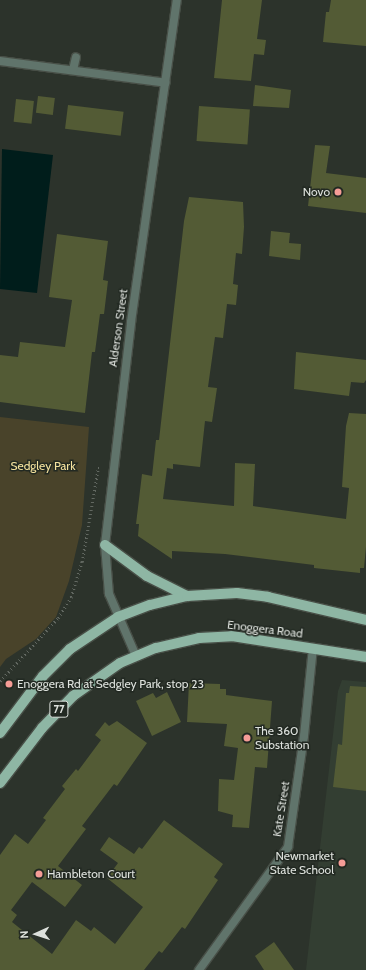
<!DOCTYPE html>
<style>
body{margin:0}
#map{position:relative;width:366px;height:970px;overflow:hidden;background:#2c332b;font-family:Cabin,sans-serif}
div>[style]{position:absolute}
[style*='--x']{left:calc(var(--x)*1px);top:calc(var(--y)*1px);width:calc(var(--w)*1px);rotate:calc(var(--a)*1deg)}
.built>*{inset:0;background:#333e32}
.green>*{inset:0;background:#49432a}
.water>*{inset:0;background:#001d1b}
.building>*{inset:0;background:#535b35;transform-origin:0 0}
.path>*{height:2.5px;margin-top:-1.25px;transform-origin:0;background:repeating-linear-gradient(90deg,#626861 0 1px,transparent 0 4px)}
.roads{filter:drop-shadow(1px 0 #484f47) drop-shadow(-1px 0 #484f47) drop-shadow(0 1px #484f47) drop-shadow(0 -1px #484f47)}
.service>*{height:8px;margin:-4px;padding:0 4px;transform-origin:4px;border-radius:4px;background:#60746b}
.minor>*{height:8px;margin:-4px;padding:0 4px;transform-origin:4px;border-radius:4px;background:#60746b}
.tertiary>*{height:8px;margin:-4px;padding:0 4px;transform-origin:4px;border-radius:4px;background:#60746b}
.primary>*{height:10px;margin:-5px;padding:0 5px;transform-origin:5px;border-radius:5px;background:#8eb6a4}
.dots>*{width:11px;height:11px;translate:-50% -50%;box-sizing:border-box;border:2px solid #222922;border-radius:50%}
span{translate:-50% -50%;white-space:nowrap;text-align:center;line-height:1.15;-webkit-text-stroke:3px #222922;paint-order:stroke}
.shield-label span{padding:1px 3px;background:#222922;border:1px solid;border-radius:3px;-webkit-text-stroke-width:0}
.shield-label{font-size:11px;color:#dde1dc;font-weight:700}
.poi-label{font-size:12px;color:#dde1dc}
.right{translate:-100% -50%;text-align:right}
.left{translate:0 -50%;text-align:left}
.street-label{font-size:12px;color:#dde1dc}
.park-label{font-size:12px;color:#f4e29d}
.north{position:absolute;left:16px;top:914px;width:40px;height:40px;-webkit-text-stroke:3px #222922;paint-order:stroke;rotate:267deg;font-size:11px;font-weight:700;line-height:16px;text-align:center;color:#dde1dc}
.north::after{content:'';display:block;margin:auto;width:14px;height:18px;background:#dde1dc;clip-path:polygon(50% 0,100% 100%,50% 72%,0 100%)}
</style>
<div id="map">
<div class="built">
<div style="clip-path:polygon(342px 680px,366px 682px,366px 970px,306px 970px,338px 691px)"></div>
</div>
<div class="green">
<div style="clip-path:polygon(0 417px,89px 427px,82px 525px,69px 581px,56px 617px,36px 639px,6px 659px,0 667px)"></div>
</div>
<div class="water">
<div style="clip-path:polygon(2px 149px,53px 155px,37px 293px,0 289px)"></div>
</div>
<div class="building">
<div style="clip-path:polygon(222px 0,262px 0,257px 39px,266px 40px,264px 55px,254px 54px,251px 81px,214px 78px)"></div>
<div style="clip-path:polygon(331px 0,366px 0,366px 46px,323px 42px,326px 12px,329px 12px)"></div>
<div style="clip-path:polygon(255px 85px,291px 90px,289px 108px,253px 106px)"></div>
<div style="left:38px;top:96px;width:17px;height:17px;rotate:7deg"></div>
<div style="left:16px;top:99px;width:18px;height:23px;rotate:6deg"></div>
<div style="left:68px;top:105px;width:56px;height:24px;rotate:7deg"></div>
<div style="left:199px;top:106px;width:51px;height:35px;rotate:4deg"></div>
<div style="clip-path:polygon(315px 145px,330px 146px,326px 173px,366px 178px,366px 213px,308px 206px)"></div>
<div style="clip-path:polygon(189px 197px,243px 202px,244px 227px,242px 254px,236px 253px,233px 284px,238px 285px,236px 305px,227px 304px,223px 338px,215px 337px,208px 387px,217px 388px,212px 422px,205px 421px,200px 467px,173px 464px,173px 469px,167px 468px,163px 499px,234px 506px,235px 463px,255px 464px,253px 506px,346px 519px,349px 488px,342px 487px,346px 426px,349px 413px,366px 414px,366px 547px,364px 568px,360px 568px,360px 573px,314px 568px,314px 565px,225px 554px,172px 551px,172px 559px,138px 536px,139px 524px,136px 524px,142px 474px,152px 476px,156px 440px,159px 440px,184px 221px)"></div>
<div style="clip-path:polygon(271px 231px,290px 233px,289px 243px,301px 244px,300px 260px,269px 256px)"></div>
<div style="clip-path:polygon(57px 234px,108px 241px,103px 280px,108px 281px,104px 314px,100px 314px,95px 352px,92px 352px,85px 413px,0 402px,0 355px,18px 357px,20px 342px,65px 347px,72px 300px,49px 297px)"></div>
<div style="clip-path:polygon(296px 352px,366px 360px,366px 380px,364px 383px,351px 382px,349px 396px,294px 389px)"></div>
<div style="clip-path:polygon(189px 683px,220px 684px,220px 689px,226px 689px,226px 695px,272px 701px,267px 768px,255px 767px,249px 828px,232px 827px,233px 815px,218px 811px,219px 779px,234px 780px,238px 748px,224px 746px,227px 724px,187px 722px)"></div>
<div style="clip-path:polygon(350px 686px,366px 687px,366px 791px,333px 787px,338px 744px,342px 745px,346px 693px,349px 693px)"></div>
<div style="clip-path:polygon(167px 692px,181px 722px,152px 736px,136px 701px,153px 693px,156px 698px)"></div>
<div style="clip-path:polygon(117px 721px,147px 743px,117px 786px,114px 784px,82px 826px,86px 829px,58px 866px,82px 885px,65px 907px,32px 882px,11px 910px,17px 915px,12px 922px,52px 954px,76px 920px,91px 931px,94px 927px,115px 944px,143px 907px,107px 878px,118px 863px,100px 850px,109px 837px,134px 854px,139px 847px,142px 849px,164px 820px,223px 864px,214px 877px,218px 880px,185px 929px,182px 927px,162px 953px,159px 951px,144px 970px,0 970px,0 855px,15px 834px,28px 844px,46px 820px,43px 818px,65px 789px,62px 786px,76px 769px,78px 771px,101px 740px,95px 735px,105px 722px,109px 726px)"></div>
<div style="clip-path:polygon(274px 942px,294px 970px,264px 970px,255px 956px)"></div>
</div>
<div class="path">
<div style="--x:0;--y:681;--w:86;--a:-47.4"></div>
<div style="--x:58;--y:618;--w:25;--a:-58"></div>
<div style="--x:71;--y:597;--w:37;--a:-73"></div>
<div style="--x:82;--y:562;--w:95;--a:-80.3"></div>
<div style="--x:98;--y:468;--w:4;--a:0"></div>
</div>
<div class="roads">
<div class="service">
<div style="--x:0;--y:61;--w:167;--a:7.5"></div>
<div style="--x:73;--y:70;--w:13;--a:-77"></div>
</div>
<div class="minor">
<div style="--x:199;--y:970;--w:152;--a:-54.1"></div>
<div style="--x:288;--y:847;--w:112;--a:-81.8"></div>
<div style="--x:304;--y:736;--w:88;--a:-84.2"></div>
</div>
<div class="tertiary">
<div style="--x:136;--y:656;--w:68;--a:-113.5"></div>
<div style="--x:109;--y:594;--w:49;--a:-94.7"></div>
<div style="--x:105;--y:545;--w:225;--a:-83.3"></div>
<div style="--x:131;--y:322;--w:325;--a:-81.9"></div>
</div>
<div class="primary">
<div style="--x:105;--y:545;--w:52;--a:36.4"></div>
<div style="--x:147;--y:576;--w:45;--a:26.6"></div>
<div style="--x:0;--y:733;--w:71;--a:-53"></div>
<div style="--x:43;--y:676;--w:38;--a:-45"></div>
<div style="--x:70;--y:649;--w:58;--a:-33.7"></div>
<div style="--x:118;--y:617;--w:34;--a:-21"></div>
<div style="--x:150;--y:605;--w:38;--a:-14"></div>
<div style="--x:187;--y:596;--w:50;--a:-3.4"></div>
<div style="--x:237;--y:593;--w:31;--a:7"></div>
<div style="--x:268;--y:597;--w:101;--a:13.2"></div>
<div style="--x:0;--y:783;--w:69;--a:-52.6"></div>
<div style="--x:42;--y:728;--w:45;--a:-45.9"></div>
<div style="--x:73;--y:696;--w:57;--a:-35.1"></div>
<div style="--x:120;--y:663;--w:39;--a:-23"></div>
<div style="--x:156;--y:648;--w:44;--a:-13.1"></div>
<div style="--x:199;--y:638;--w:33;--a:-3"></div>
<div style="--x:232;--y:636;--w:136;--a:8.9"></div>
</div>
</div>
<div class="dots">
<div style="left:338px;top:192px;background:#f59c96"></div>
<div style="left:9px;top:684px;background:#f59c96"></div>
<div style="left:247px;top:738px;background:#f59c96"></div>
<div style="left:342px;top:863px;background:#f59c96"></div>
<div style="left:39px;top:874px;background:#f59c96"></div>
</div>
<div class="shield-label">
<span style="left:59px;top:709px">77</span>
</div>
<div class="poi-label">
<span class="right" style="left:330px;top:192px">Novo</span>
<span class="left" style="left:17px;top:684px">Enoggera Rd at Sedgley Park, stop 23</span>
<span class="left" style="left:255px;top:738px">The 360<br>Substation</span>
<span class="right" style="left:334px;top:863px">Newmarket<br>State School</span>
<span class="left" style="left:47px;top:874px">Hambleton Court</span>
</div>
<div class="street-label">
<span style="left:118px;top:328px;rotate:-82deg">Alderson Street</span>
<span style="left:265px;top:629px;rotate:7deg">Enoggera Road</span>
<span style="left:281px;top:809px;rotate:-81deg">Kate Street</span>
</div>
<div class="park-label">
<span style="left:43px;top:466px">Sedgley Park</span>
</div>
<div class="north">N</div>
</div>
